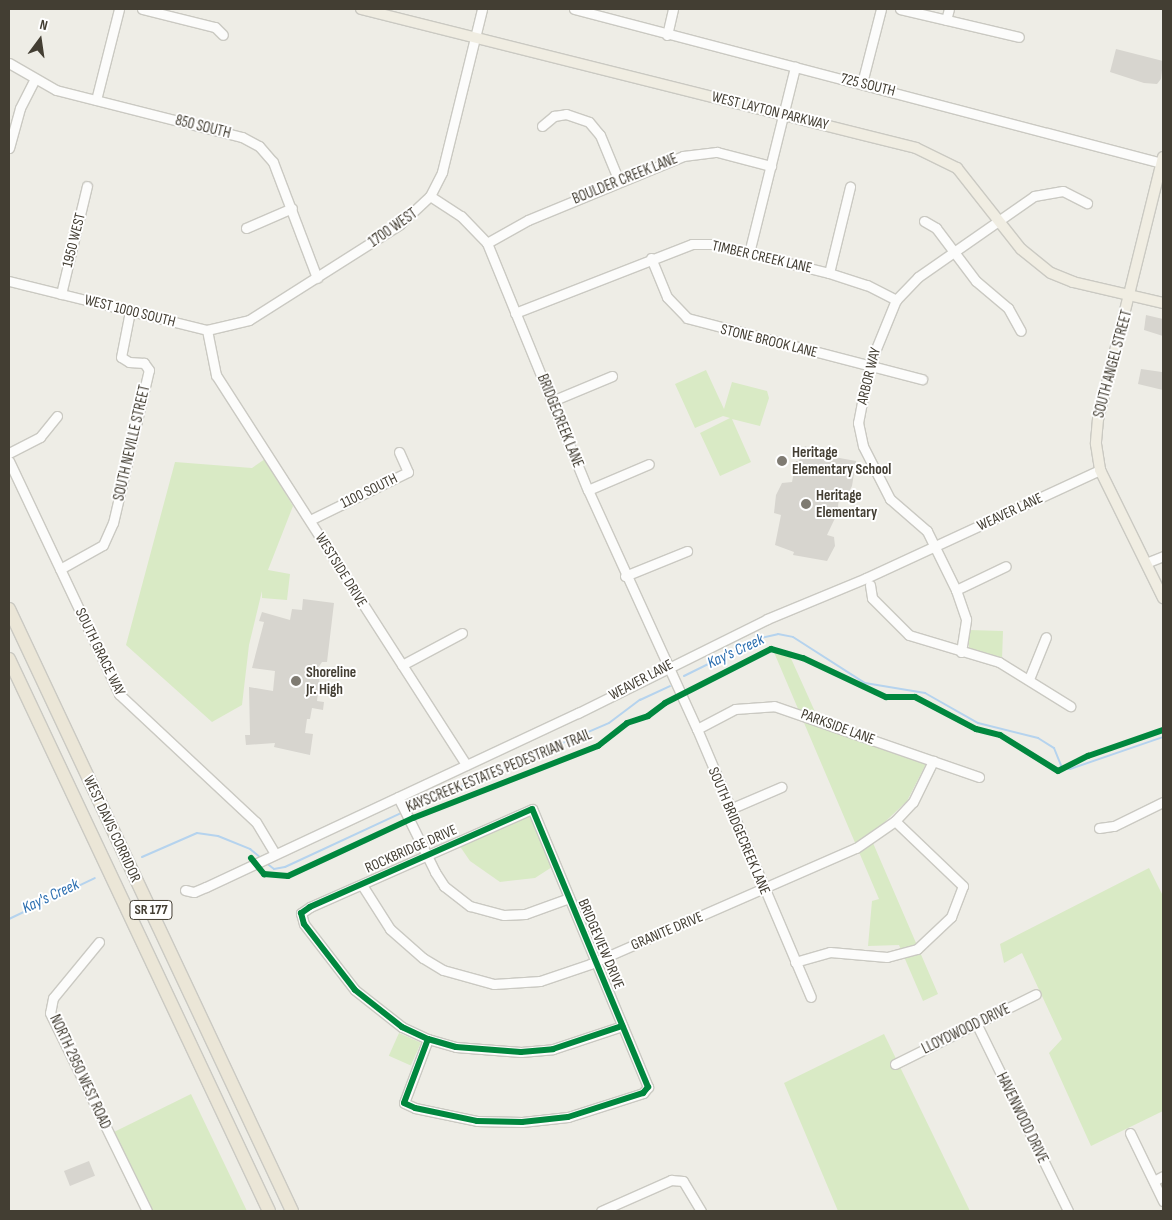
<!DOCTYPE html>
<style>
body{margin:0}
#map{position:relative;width:1172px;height:1220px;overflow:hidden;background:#eeede6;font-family:"Sofia Sans Condensed",sans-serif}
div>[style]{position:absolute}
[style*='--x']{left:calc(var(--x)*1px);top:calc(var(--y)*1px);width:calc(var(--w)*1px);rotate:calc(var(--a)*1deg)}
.green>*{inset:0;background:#d9eac5;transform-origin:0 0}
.stream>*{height:2px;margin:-1px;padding:0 1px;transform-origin:1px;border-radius:1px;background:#b5d3ee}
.building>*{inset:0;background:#d7d5cf;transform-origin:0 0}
.roads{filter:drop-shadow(1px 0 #cac9c2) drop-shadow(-1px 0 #cac9c2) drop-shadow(0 1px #cac9c2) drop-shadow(0 -1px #cac9c2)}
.minor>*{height:9px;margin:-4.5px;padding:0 4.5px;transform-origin:4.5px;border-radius:4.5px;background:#fcfcfb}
.major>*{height:10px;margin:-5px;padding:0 5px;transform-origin:5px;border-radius:5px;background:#f0ede2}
.highway>*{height:12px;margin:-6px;padding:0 6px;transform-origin:6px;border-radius:6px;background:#ebe6d7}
.cycleway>*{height:6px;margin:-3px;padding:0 3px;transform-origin:3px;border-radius:3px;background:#00873e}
.dots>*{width:14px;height:14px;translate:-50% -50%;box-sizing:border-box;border:2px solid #fff;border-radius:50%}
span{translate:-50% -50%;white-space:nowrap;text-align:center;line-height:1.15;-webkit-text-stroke:4px #fff;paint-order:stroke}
.shield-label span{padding:1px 4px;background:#fff;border:1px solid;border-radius:4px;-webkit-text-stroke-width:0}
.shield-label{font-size:14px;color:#433e33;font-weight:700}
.street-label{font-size:15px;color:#433e33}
.poi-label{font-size:15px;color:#433e33;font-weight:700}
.left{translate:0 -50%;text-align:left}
.water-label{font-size:16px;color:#2b6eb0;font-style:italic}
.frame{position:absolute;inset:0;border:10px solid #433e33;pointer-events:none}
.north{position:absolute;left:15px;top:15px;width:50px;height:50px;-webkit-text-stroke:4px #fff;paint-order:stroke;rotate:14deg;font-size:14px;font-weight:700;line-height:20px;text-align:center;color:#433e33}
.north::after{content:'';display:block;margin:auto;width:18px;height:22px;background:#433e33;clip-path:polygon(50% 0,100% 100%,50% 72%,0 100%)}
</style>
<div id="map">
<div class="green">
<div style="clip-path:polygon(706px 370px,724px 409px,732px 382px,767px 391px,769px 398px,760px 426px,732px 419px,751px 462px,720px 476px,700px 433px,730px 418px,723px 416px,695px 428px,675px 384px)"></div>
<div style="clip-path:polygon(265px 459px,293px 506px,268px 570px,290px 574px,287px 600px,262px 598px,262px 591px,249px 645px,242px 705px,212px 722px,126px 645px,175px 462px,252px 468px)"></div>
<div style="clip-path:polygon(969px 630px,1003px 631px,1002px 659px,969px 649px)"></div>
<div style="clip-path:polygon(773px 650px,789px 654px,821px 725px,927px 762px,907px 801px,870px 836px,938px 994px,923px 1001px,899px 945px,868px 946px,872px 901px,879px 899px)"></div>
<div style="clip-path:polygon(531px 814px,552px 867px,535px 878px,500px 882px,470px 861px,459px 845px)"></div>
<div style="clip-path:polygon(1149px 868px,1163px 896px,1163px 1111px,1091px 1146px,1049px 1053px,1062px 1039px,1022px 953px,1004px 963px,1000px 944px)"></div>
<div style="left:399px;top:1033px;width:24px;height:25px;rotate:24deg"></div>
<div style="clip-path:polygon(884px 1034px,970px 1211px,838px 1211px,784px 1083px)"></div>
<div style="clip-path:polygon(191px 1094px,247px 1211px,152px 1211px,114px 1132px)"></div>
</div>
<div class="stream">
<div style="--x:684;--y:676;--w:86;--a:-26.3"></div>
<div style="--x:761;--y:638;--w:17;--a:-13"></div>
<div style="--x:778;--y:634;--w:15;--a:11"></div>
<div style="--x:793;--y:637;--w:85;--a:32.6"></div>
<div style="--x:865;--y:683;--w:61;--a:9.5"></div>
<div style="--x:925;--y:693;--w:61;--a:29.5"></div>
<div style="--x:978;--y:723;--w:62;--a:14"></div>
<div style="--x:1038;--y:738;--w:19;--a:32"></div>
<div style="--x:1054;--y:748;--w:22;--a:68"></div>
<div style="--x:1062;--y:768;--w:8;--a:7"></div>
<div style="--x:1070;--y:769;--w:98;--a:-19"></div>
<div style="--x:414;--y:807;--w:212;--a:-23.3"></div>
<div style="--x:609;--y:723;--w:39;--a:-37"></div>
<div style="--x:640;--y:700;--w:33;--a:-25"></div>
<div style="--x:142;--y:857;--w:60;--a:-23.6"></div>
<div style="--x:197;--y:833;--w:21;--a:8"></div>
<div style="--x:218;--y:836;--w:35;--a:22"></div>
<div style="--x:250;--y:849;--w:13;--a:39"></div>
<div style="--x:265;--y:862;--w:11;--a:38"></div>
<div style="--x:274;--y:869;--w:11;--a:-10"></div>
<div style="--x:285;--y:867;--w:126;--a:-24.9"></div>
<div style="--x:9;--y:919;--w:95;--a:-25.5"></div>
</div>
<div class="building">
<div style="clip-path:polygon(1116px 49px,1163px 61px,1161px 79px,1157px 84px,1144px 83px,1110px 72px)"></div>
<div style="clip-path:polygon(1146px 315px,1163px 319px,1163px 336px,1144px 330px)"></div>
<div style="clip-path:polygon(1141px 369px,1162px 372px,1163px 390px,1138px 384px)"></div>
<div style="clip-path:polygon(805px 446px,823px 455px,856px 461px,852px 486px,848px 494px,840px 491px,837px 514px,827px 535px,834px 537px,835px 546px,827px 561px,793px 555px,794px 552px,775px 545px,781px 515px,774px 513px,776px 495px,782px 483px,792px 482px,796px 461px,799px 461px)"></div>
<div style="clip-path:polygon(303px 599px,334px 603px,327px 662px,322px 662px,314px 674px,320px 675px,317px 701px,324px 702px,323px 710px,312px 708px,310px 719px,307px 719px,305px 733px,313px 734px,310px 755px,274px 747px,275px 743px,246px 745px,245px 735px,250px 735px,249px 687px,273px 691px,275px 671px,252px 668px,264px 622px,259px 621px,262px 612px,290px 620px,292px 609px,302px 610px)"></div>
<div style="left:89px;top:1161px;width:16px;height:27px;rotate:68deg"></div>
</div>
<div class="roads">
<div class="minor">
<div style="--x:142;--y:9;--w:75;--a:13.9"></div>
<div style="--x:215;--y:27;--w:11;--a:45"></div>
<div style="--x:574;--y:9;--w:608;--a:14.68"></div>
<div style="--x:900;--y:9;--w:122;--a:13.2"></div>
<div style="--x:946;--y:20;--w:11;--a:-75"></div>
<div style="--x:667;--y:35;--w:27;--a:-77"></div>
<div style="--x:9;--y:63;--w:54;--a:29.9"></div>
<div style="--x:56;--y:90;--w:192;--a:14.2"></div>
<div style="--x:242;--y:137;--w:19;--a:28"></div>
<div style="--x:259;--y:146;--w:21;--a:49"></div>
<div style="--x:273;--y:162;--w:124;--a:69.2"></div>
<div style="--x:862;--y:83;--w:76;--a:-75.6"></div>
<div style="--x:96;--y:100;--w:94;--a:-75.8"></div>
<div style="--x:542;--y:126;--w:16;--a:-40"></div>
<div style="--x:554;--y:116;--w:12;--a:-9"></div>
<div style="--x:566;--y:114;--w:24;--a:19"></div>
<div style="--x:589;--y:122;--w:17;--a:50"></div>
<div style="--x:600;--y:135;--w:50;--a:67.6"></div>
<div style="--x:9;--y:148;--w:41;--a:-74.6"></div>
<div style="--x:20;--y:108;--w:33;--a:-63"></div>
<div style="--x:430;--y:196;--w:37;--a:33"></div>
<div style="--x:461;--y:216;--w:37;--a:46"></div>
<div style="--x:487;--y:243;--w:267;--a:67.8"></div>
<div style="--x:588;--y:490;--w:263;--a:65.5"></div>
<div style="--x:697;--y:729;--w:291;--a:67"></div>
<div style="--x:924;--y:221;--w:14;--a:30"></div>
<div style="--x:936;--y:228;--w:66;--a:53"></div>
<div style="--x:976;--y:281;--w:42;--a:40.2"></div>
<div style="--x:1008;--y:308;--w:26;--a:61"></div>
<div style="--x:246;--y:228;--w:50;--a:-23.5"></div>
<div style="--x:487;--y:243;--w:47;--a:-29.3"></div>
<div style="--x:528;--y:220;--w:168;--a:-22.4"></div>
<div style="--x:683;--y:156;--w:34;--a:-7"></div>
<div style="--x:717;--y:152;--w:56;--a:14.5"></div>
<div style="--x:749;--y:253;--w:192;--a:-76.1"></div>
<div style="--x:651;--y:258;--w:42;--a:67.7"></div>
<div style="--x:667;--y:297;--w:29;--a:46"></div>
<div style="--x:687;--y:318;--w:243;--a:14.6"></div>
<div style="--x:829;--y:273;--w:89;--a:-76.3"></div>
<div style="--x:9;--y:281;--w:204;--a:13.9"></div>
<div style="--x:207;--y:330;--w:43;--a:-13.4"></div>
<div style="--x:249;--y:320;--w:179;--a:-32.4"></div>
<div style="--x:400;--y:224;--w:41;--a:-43"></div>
<div style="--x:430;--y:196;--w:27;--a:-63"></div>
<div style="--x:442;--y:172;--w:168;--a:-76.2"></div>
<div style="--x:61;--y:294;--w:111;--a:-76.5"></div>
<div style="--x:515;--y:313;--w:190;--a:-21.3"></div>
<div style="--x:692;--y:244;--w:20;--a:0"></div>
<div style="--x:712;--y:244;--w:121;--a:13.9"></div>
<div style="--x:829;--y:273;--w:40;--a:18"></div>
<div style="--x:867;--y:285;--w:33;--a:27"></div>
<div style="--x:207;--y:330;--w:46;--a:78.7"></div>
<div style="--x:216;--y:375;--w:463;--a:57.3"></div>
<div style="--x:552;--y:401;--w:65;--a:-22.6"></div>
<div style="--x:9;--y:453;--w:35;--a:-27"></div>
<div style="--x:40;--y:437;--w:27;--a:-51"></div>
<div style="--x:9;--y:461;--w:258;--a:64.7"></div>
<div style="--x:119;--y:694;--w:187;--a:43.1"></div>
<div style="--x:256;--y:822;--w:37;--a:59"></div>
<div style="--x:588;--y:490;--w:66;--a:-23.1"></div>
<div style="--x:310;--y:520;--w:109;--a:-26.1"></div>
<div style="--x:408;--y:472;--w:22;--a:-114"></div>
<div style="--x:1146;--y:563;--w:18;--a:-22"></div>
<div style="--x:60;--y:569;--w:49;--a:-29.2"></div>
<div style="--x:103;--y:545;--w:24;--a:-66"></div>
<div style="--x:113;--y:523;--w:157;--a:-76.8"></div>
<div style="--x:149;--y:370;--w:9;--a:-126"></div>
<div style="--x:144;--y:363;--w:15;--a:-176"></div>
<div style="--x:129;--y:362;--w:9;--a:-148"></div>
<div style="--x:121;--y:357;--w:47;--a:-78.9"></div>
<div style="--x:625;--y:576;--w:67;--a:-22"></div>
<div style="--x:870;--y:585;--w:13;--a:81"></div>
<div style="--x:872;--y:598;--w:52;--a:45"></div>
<div style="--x:909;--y:635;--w:94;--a:16.7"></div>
<div style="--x:999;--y:662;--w:84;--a:31.8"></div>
<div style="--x:956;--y:590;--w:55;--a:-25.6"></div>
<div style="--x:961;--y:652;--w:33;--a:-81"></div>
<div style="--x:966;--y:619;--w:31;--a:-109"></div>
<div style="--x:956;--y:590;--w:66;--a:-116.2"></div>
<div style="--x:927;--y:531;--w:49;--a:-139.1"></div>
<div style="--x:890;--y:499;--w:59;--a:-117"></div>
<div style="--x:863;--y:446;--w:24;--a:-102"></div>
<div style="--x:858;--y:423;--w:58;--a:-79.1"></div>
<div style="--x:869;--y:366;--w:71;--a:-67.8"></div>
<div style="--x:896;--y:300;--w:32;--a:-46"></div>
<div style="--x:918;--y:277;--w:141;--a:-34.9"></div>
<div style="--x:1034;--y:196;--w:29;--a:-10"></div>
<div style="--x:1063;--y:191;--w:27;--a:27"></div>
<div style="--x:402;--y:665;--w:68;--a:-28.1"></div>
<div style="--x:1029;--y:679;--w:45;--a:-68"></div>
<div style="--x:697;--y:729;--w:43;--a:-27.8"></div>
<div style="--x:735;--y:709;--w:39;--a:-4"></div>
<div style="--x:774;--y:706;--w:217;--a:19.1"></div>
<div style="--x:398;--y:797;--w:84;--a:63.7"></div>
<div style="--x:435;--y:872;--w:17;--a:57"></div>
<div style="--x:444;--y:886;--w:33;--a:38"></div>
<div style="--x:470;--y:906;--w:35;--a:15"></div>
<div style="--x:504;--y:915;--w:21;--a:-3"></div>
<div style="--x:525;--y:914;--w:47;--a:-20"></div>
<div style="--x:730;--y:809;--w:56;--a:-23.3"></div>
<div style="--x:1099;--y:828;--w:15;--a:-8"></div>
<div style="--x:1114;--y:826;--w:55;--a:-26.1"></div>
<div style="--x:362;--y:885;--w:52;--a:57.5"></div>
<div style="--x:390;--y:929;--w:44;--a:41.3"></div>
<div style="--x:423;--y:958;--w:23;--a:31"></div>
<div style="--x:443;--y:970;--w:53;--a:15.4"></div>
<div style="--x:494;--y:984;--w:46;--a:-3.7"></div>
<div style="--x:540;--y:981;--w:53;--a:-18.8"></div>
<div style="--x:590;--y:964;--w:290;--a:-23.6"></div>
<div style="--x:856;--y:848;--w:47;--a:-34.7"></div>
<div style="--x:895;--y:821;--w:26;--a:-47"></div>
<div style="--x:913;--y:802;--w:46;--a:-64"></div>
<div style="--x:185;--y:890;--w:9;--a:13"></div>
<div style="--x:194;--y:892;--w:13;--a:-23"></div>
<div style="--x:206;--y:887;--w:411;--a:-25.1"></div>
<div style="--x:578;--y:713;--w:211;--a:-26.4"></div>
<div style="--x:767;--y:619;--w:107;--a:-22.5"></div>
<div style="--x:866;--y:578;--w:258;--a:-24.8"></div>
<div style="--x:99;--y:942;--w:72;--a:129.4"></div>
<div style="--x:53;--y:998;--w:15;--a:101"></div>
<div style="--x:50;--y:1013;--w:220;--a:63.9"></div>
<div style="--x:795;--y:962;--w:36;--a:-16"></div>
<div style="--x:830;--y:952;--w:57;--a:5"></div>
<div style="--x:887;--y:957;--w:31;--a:-15"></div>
<div style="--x:917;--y:949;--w:47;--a:-43.3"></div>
<div style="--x:951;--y:917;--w:33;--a:-69"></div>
<div style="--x:963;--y:886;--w:94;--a:-136.3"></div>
<div style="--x:977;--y:1025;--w:207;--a:63.9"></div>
<div style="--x:428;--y:1039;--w:68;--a:110.6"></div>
<div style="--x:404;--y:1103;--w:12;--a:24"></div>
<div style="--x:415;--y:1108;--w:63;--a:11.8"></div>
<div style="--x:477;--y:1121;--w:45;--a:1.3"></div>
<div style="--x:522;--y:1122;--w:46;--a:-6.2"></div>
<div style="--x:568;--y:1117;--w:79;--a:-17.7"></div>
<div style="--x:643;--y:1093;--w:8;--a:-50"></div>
<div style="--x:648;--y:1087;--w:301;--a:-112.6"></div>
<div style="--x:532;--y:809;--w:243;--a:156.2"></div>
<div style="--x:310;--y:907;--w:11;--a:146"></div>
<div style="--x:301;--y:913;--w:11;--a:75"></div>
<div style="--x:304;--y:924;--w:83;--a:52.3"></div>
<div style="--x:355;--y:990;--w:60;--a:38.2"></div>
<div style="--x:402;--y:1027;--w:29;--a:25"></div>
<div style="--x:428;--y:1039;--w:29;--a:16"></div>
<div style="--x:456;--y:1047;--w:65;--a:4.4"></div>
<div style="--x:521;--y:1052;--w:32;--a:-5"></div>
<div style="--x:553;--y:1049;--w:73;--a:-18.4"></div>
<div style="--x:895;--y:1064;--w:157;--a:-26.4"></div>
<div style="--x:1130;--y:1133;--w:76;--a:64.1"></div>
<div style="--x:1154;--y:1181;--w:10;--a:-29"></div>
<div style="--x:601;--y:1211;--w:77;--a:-23.9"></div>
<div style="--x:671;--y:1180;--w:12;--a:5"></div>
<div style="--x:683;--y:1181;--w:35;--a:59"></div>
</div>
<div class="major">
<div style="--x:361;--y:9;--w:572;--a:14.06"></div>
<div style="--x:916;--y:148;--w:46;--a:26"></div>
<div style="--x:957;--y:168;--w:103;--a:51.7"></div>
<div style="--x:1021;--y:249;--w:38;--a:39"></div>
<div style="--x:1051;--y:273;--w:24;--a:22"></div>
<div style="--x:1073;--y:282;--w:92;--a:13.1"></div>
<div style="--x:1163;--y:157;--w:270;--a:103.9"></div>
<div style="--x:1098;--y:419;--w:25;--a:95"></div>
<div style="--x:1096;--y:444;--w:26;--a:81"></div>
<div style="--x:1100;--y:470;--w:143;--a:63.8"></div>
</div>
<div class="highway">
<div style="--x:9;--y:609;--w:665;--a:64.82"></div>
<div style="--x:9;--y:659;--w:610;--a:64.78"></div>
</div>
</div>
<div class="cycleway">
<div style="--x:251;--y:858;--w:21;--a:51"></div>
<div style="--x:264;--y:874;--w:24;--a:5"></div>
<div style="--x:288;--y:876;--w:138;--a:-24.9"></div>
<div style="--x:413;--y:818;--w:199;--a:-21.3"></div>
<div style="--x:598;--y:746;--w:37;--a:-38"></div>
<div style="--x:627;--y:723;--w:22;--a:-18"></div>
<div style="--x:648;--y:716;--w:21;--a:-37"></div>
<div style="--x:665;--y:703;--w:119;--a:-27"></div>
<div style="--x:771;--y:649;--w:33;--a:16"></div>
<div style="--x:803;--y:658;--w:92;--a:25.2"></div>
<div style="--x:886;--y:697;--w:29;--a:0"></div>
<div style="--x:915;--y:697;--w:69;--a:27.7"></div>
<div style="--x:976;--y:729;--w:25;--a:14"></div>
<div style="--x:1000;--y:735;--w:68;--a:31.8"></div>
<div style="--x:1058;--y:771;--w:34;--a:-27"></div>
<div style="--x:1088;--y:756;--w:79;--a:-19.1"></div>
<div style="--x:428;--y:1039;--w:68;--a:110.6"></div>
<div style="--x:404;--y:1103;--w:12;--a:24"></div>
<div style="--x:415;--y:1108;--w:63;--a:11.8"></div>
<div style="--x:477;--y:1121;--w:45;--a:1.3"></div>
<div style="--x:522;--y:1122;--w:46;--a:-6.2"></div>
<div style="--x:568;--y:1117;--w:79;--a:-17.7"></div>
<div style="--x:643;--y:1093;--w:8;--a:-50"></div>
<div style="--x:648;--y:1087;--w:301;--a:-112.6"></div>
<div style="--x:532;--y:809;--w:243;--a:156.2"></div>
<div style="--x:310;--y:907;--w:11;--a:146"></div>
<div style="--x:301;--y:913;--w:11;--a:75"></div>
<div style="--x:304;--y:924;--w:83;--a:52.3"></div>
<div style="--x:355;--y:990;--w:60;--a:38.2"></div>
<div style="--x:402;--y:1027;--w:29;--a:25"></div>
<div style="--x:428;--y:1039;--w:29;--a:16"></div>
<div style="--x:456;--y:1047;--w:65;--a:4.4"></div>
<div style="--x:521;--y:1052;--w:32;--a:-5"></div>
<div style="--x:553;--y:1049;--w:73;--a:-18.4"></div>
</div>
<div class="dots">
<div style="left:782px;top:461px;background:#7f7b72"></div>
<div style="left:806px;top:504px;background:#7f7b72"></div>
<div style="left:296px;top:681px;background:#7f7b72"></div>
</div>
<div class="shield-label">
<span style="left:151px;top:910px">SR 177</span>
</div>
<div class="street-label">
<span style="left:868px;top:85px;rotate:14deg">725 SOUTH</span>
<span style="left:770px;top:111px;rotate:14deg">WEST LAYTON PARKWAY</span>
<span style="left:203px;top:127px;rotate:14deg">850 SOUTH</span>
<span style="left:625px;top:179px;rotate:-22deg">BOULDER CREEK LANE</span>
<span style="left:393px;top:228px;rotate:-35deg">1700 WEST</span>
<span style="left:74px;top:240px;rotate:-76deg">1950 WEST</span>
<span style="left:762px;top:257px;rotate:13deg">TIMBER CREEK LANE</span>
<span style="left:130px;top:311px;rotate:14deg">WEST 1000 SOUTH</span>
<span style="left:769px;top:341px;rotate:14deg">STONE BROOK LANE</span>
<span style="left:1113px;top:364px;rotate:-75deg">SOUTH ANGEL STREET</span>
<span style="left:869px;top:376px;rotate:-76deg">ARBOR WAY</span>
<span style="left:560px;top:421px;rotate:68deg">BRIDGECREEK LANE</span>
<span style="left:132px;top:443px;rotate:-77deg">SOUTH NEVILLE STREET</span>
<span style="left:369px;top:491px;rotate:-26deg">1100 SOUTH</span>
<span style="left:1010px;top:512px;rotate:-25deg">WEAVER LANE</span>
<span style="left:341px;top:570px;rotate:58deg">WESTSIDE DRIVE</span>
<span style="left:100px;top:652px;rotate:64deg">SOUTH GRACE WAY</span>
<span style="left:641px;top:680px;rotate:-28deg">WEAVER LANE</span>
<span style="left:838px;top:727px;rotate:20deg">PARKSIDE LANE</span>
<span style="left:499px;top:771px;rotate:-22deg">KAYSCREEK ESTATES PEDESTRIAN TRAIL</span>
<span style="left:112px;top:829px;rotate:65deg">WEST DAVIS CORRIDOR</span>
<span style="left:739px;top:831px;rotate:67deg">SOUTH BRIDGECREEK LANE</span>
<span style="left:411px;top:849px;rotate:-24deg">ROCKBRIDGE DRIVE</span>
<span style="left:667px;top:931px;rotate:-23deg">GRANITE DRIVE</span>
<span style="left:601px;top:944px;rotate:67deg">BRIDGEVIEW DRIVE</span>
<span style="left:966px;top:1029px;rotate:-26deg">LLOYDWOOD DRIVE</span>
<span style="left:80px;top:1072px;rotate:65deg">NORTH 2950 WEST ROAD</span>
<span style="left:1022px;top:1118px;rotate:64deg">HAVENWOOD DRIVE</span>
</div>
<div class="poi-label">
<span class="left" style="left:792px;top:461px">Heritage<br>Elementary School</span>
<span class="left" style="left:816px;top:504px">Heritage<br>Elementary</span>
<span class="left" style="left:306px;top:681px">Shoreline<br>Jr. High</span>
</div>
<div class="water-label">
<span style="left:736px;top:652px;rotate:-25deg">Kay's Creek</span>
<span style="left:51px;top:897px;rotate:-25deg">Kay's Creek</span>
</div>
<div class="frame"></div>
<div class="north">N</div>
</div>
